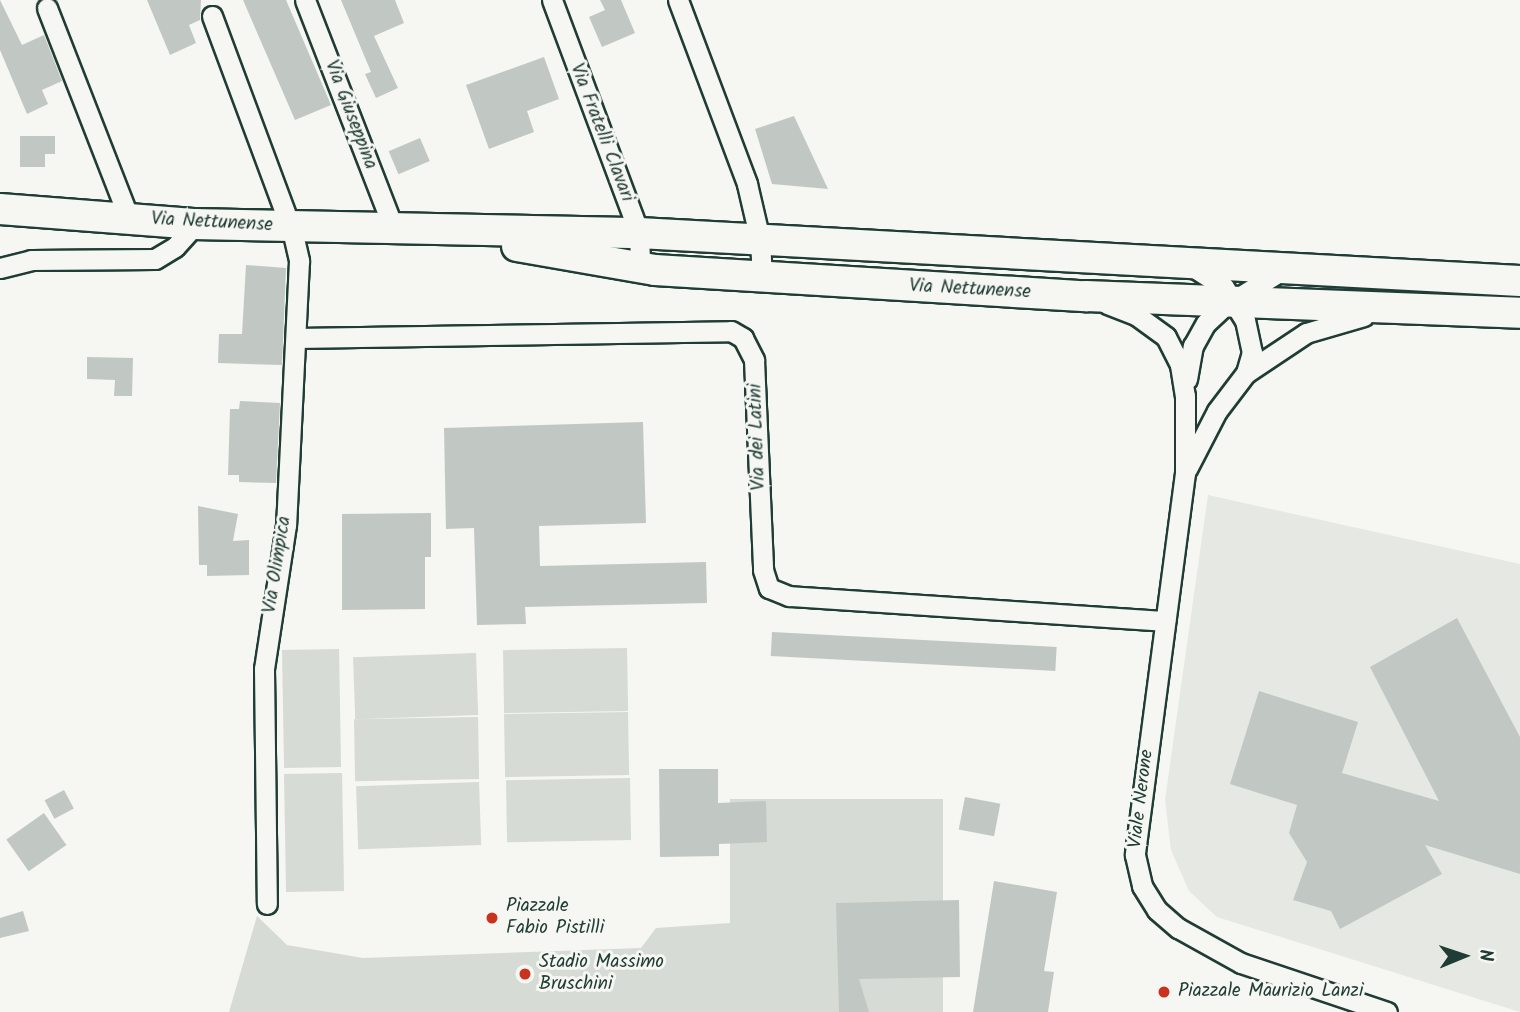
<!DOCTYPE html>
<style>
body{margin:0}
#map{position:relative;width:1520px;height:1012px;overflow:hidden;background:#f6f6f2;font-family:Kalam,sans-serif}
div>[style]{position:absolute}
[style*='--x']{left:calc(var(--x)*1px);top:calc(var(--y)*1px);width:calc(var(--w)*1px);rotate:calc(var(--a)*1deg)}
.built>*{inset:0;background:#e6e8e4}
.green>*{inset:0;background:#d6dbd6;transform-origin:0 0}
.building>*{inset:0;background:#c1c8c3;transform-origin:0 0}
.roads{filter:drop-shadow(2px 0 #1f3d34) drop-shadow(-2px 0 #1f3d34) drop-shadow(0 2px #1f3d34) drop-shadow(0 -2px #1f3d34)}
.street>*{height:19px;margin:-9.5px;padding:0 9.5px;transform-origin:9.5px;border-radius:9.5px;background:#f6f6f2}
.primary>*{height:30px;margin:-15px;padding:0 15px;transform-origin:15px;border-radius:15px;background:#f6f6f2}
.dots>*{width:19px;height:19px;translate:-50% -50%;box-sizing:border-box;border:4px solid #f6f6f2;border-radius:50%}
span{translate:-50% -50%;white-space:nowrap;text-align:center;line-height:1.15;-webkit-text-stroke:6px #f6f6f2;paint-order:stroke}
.street-label{font-size:19px;color:#1f3d34}
.poi-label{font-size:19px;color:#1f3d34}
.left{translate:0 -50%;text-align:left}
.north{position:absolute;left:1429px;top:921px;width:70px;height:70px;-webkit-text-stroke:5px #f6f6f2;paint-order:stroke;rotate:88deg;font-size:19px;font-weight:700;line-height:28px;text-align:center;color:#1f3d34}
.north::after{content:'';display:block;margin:auto;width:24px;height:32px;background:#1f3d34;clip-path:polygon(50% 0,100% 100%,50% 72%,0 100%)}
</style>
<div id="map">
<div class="built">
<div style="clip-path:polygon(1208px 495px,1520px 564px,1520px 1012px,1217px 917px,1189px 891px,1171px 850px,1165px 800px)"></div>
</div>
<div class="green">
<div style="left:627px;top:648px;width:63px;height:124px;rotate:89deg"></div>
<div style="left:339px;top:649px;width:118px;height:57px;rotate:89deg"></div>
<div style="left:476px;top:653px;width:62px;height:123px;rotate:88deg"></div>
<div style="left:628px;top:712px;width:63px;height:124px;rotate:89deg"></div>
<div style="left:478px;top:717px;width:62px;height:124px;rotate:89deg"></div>
<div style="left:342px;top:773px;width:118px;height:58px;rotate:89deg"></div>
<div style="left:630px;top:778px;width:62px;height:124px;rotate:89deg"></div>
<div style="left:479px;top:782px;width:63px;height:123px;rotate:88deg"></div>
<div style="clip-path:polygon(730px 799px,943px 799px,943px 1012px,229px 1012px,257px 916px,287px 945px,363px 958px,641px 948px,656px 928px,730px 923px)"></div>
</div>
<div class="building">
<div style="clip-path:polygon(0 0,22px 45px,44px 35px,62px 81px,42px 90px,48px 104px,27px 114px,0 50px)"></div>
<div style="clip-path:polygon(147px 0,201px 0,200px 20px,189px 25px,196px 43px,170px 55px)"></div>
<div style="clip-path:polygon(243px 0,286px 0,331px 105px,295px 120px)"></div>
<div style="clip-path:polygon(341px 0,395px 0,404px 23px,374px 36px,398px 88px,376px 98px,365px 74px,371px 72px)"></div>
<div style="clip-path:polygon(600px 0,621px 0,635px 33px,602px 47px,589px 17px,605px 10px)"></div>
<div style="clip-path:polygon(544px 57px,559px 99px,527px 111px,534px 132px,489px 149px,466px 85px)"></div>
<div style="clip-path:polygon(794px 116px,828px 189px,772px 184px,755px 129px)"></div>
<div style="clip-path:polygon(20px 136px,55px 136px,55px 154px,45px 154px,45px 167px,20px 167px)"></div>
<div style="left:420px;top:138px;width:25px;height:34px;rotate:67deg"></div>
<div style="clip-path:polygon(246px 265px,286px 268px,282px 365px,218px 363px,219px 334px,242px 334px)"></div>
<div style="clip-path:polygon(87px 357px,133px 358px,132px 396px,114px 396px,115px 380px,87px 379px)"></div>
<div style="clip-path:polygon(240px 401px,280px 403px,276px 483px,239px 482px,239px 475px,228px 475px,230px 409px,239px 409px)"></div>
<div style="clip-path:polygon(643px 422px,646px 523px,539px 526px,540px 566px,706px 562px,707px 603px,525px 607px,526px 624px,477px 625px,474px 528px,446px 529px,444px 428px)"></div>
<div style="clip-path:polygon(198px 506px,238px 514px,233px 541px,249px 540px,249px 575px,207px 576px,207px 565px,199px 565px)"></div>
<div style="clip-path:polygon(431px 513px,431px 557px,425px 557px,425px 609px,342px 610px,342px 514px)"></div>
<div style="clip-path:polygon(1457px 618px,1520px 737px,1520px 874px,1425px 845px,1442px 874px,1340px 929px,1331px 911px,1293px 900px,1307px 862px,1289px 833px,1297px 805px,1230px 784px,1259px 691px,1358px 722px,1342px 773px,1439px 801px,1370px 667px)"></div>
<div style="left:772px;top:632px;width:285px;height:24px;rotate:3deg"></div>
<div style="clip-path:polygon(659px 769px,718px 769px,718px 803px,766px 801px,767px 842px,719px 844px,719px 856px,660px 857px)"></div>
<div style="left:64px;top:790px;width:21px;height:22px;rotate:62deg"></div>
<div style="left:965px;top:797px;width:36px;height:33px;rotate:11deg"></div>
<div style="left:44px;top:813px;width:39px;height:46px;rotate:55deg"></div>
<div style="clip-path:polygon(994px 881px,1057px 892px,1044px 971px,1054px 972px,1048px 1012px,973px 1012px)"></div>
<div style="clip-path:polygon(959px 900px,960px 977px,859px 979px,869px 1012px,839px 1012px,836px 903px)"></div>
<div style="clip-path:polygon(23px 911px,29px 931px,0 938px,0 918px)"></div>
</div>
<div class="roads">
<div class="street">
<div style="--x:305;--y:0;--w:247;--a:68.8"></div>
<div style="--x:552;--y:0;--w:249;--a:69.5"></div>
<div style="--x:639;--y:233;--w:35;--a:88"></div>
<div style="--x:678;--y:0;--w:197;--a:69.4"></div>
<div style="--x:747;--y:184;--w:57;--a:76.9"></div>
<div style="--x:760;--y:240;--w:37;--a:87"></div>
<div style="--x:47;--y:8;--w:225;--a:68.7"></div>
<div style="--x:212;--y:16;--w:233;--a:69.6"></div>
<div style="--x:293;--y:234;--w:28;--a:77"></div>
<div style="--x:299;--y:261;--w:264;--a:92.8"></div>
<div style="--x:286;--y:525;--w:146;--a:98.7"></div>
<div style="--x:264;--y:669;--w:235;--a:89.3"></div>
<div style="--x:1193;--y:267;--w:37;--a:33"></div>
<div style="--x:1224;--y:287;--w:39;--a:58"></div>
<div style="--x:1245;--y:320;--w:33;--a:78"></div>
<div style="--x:1252;--y:352;--w:22;--a:106"></div>
<div style="--x:0;--y:268;--w:32;--a:-14"></div>
<div style="--x:31;--y:260;--w:124;--a:-0.5"></div>
<div style="--x:155;--y:259;--w:23;--a:-31"></div>
<div style="--x:175;--y:247;--w:31;--a:-48"></div>
<div style="--x:1107;--y:304;--w:31;--a:21"></div>
<div style="--x:1136;--y:315;--w:37;--a:36"></div>
<div style="--x:1166;--y:337;--w:31;--a:63"></div>
<div style="--x:1180;--y:365;--w:31;--a:81"></div>
<div style="--x:1185;--y:396;--w:77;--a:90"></div>
<div style="--x:1185;--y:473;--w:385;--a:97.5"></div>
<div style="--x:1135;--y:855;--w:32;--a:77"></div>
<div style="--x:1142;--y:886;--w:28;--a:58"></div>
<div style="--x:1157;--y:910;--w:28;--a:41"></div>
<div style="--x:1178;--y:928;--w:72;--a:29.1"></div>
<div style="--x:1241;--y:963;--w:154;--a:18.6"></div>
<div style="--x:296;--y:338;--w:435;--a:-0.9"></div>
<div style="--x:731;--y:331;--w:14;--a:30"></div>
<div style="--x:743;--y:338;--w:25;--a:63"></div>
<div style="--x:754;--y:360;--w:210;--a:87.5"></div>
<div style="--x:763;--y:570;--w:19;--a:72"></div>
<div style="--x:769;--y:588;--w:22;--a:22"></div>
<div style="--x:789;--y:596;--w:377;--a:3.8"></div>
<div style="--x:1187;--y:379;--w:34;--a:-80"></div>
<div style="--x:1193;--y:346;--w:26;--a:-61"></div>
<div style="--x:1206;--y:323;--w:23;--a:-43"></div>
<div style="--x:1223;--y:307;--w:72;--a:-31.9"></div>
<div style="--x:1187;--y:469;--w:65;--a:-62.7"></div>
<div style="--x:1217;--y:411;--w:48;--a:-52.7"></div>
<div style="--x:1246;--y:373;--w:72;--a:-33.7"></div>
<div style="--x:1306;--y:333;--w:60;--a:-16.3"></div>
</div>
<div class="primary">
<div style="--x:0;--y:209;--w:197;--a:4.4"></div>
<div style="--x:196;--y:224;--w:443;--a:1.2"></div>
<div style="--x:639;--y:233;--w:882;--a:3.12"></div>
<div style="--x:517;--y:246;--w:140;--a:9.9"></div>
<div style="--x:655;--y:270;--w:432;--a:3.5"></div>
<div style="--x:1086;--y:296;--w:434;--a:2.2"></div>
</div>
</div>
<div class="dots">
<div style="left:492px;top:918px;background:#c8321e"></div>
<div style="left:525px;top:974px;background:#c8321e"></div>
<div style="left:1164px;top:992px;background:#c8321e"></div>
</div>
<div class="street-label">
<span style="left:350px;top:115px;rotate:69deg">Via Giuseppina</span>
<span style="left:601px;top:133px;rotate:69deg">Via Fratelli Clavari</span>
<span style="left:212px;top:223px;rotate:3deg">Via Nettunense</span>
<span style="left:970px;top:290px;rotate:3deg">Via Nettunense</span>
<span style="left:758px;top:437px;rotate:-92deg">Via dei Latini</span>
<span style="left:278px;top:565px;rotate:-81deg">Via Olimpica</span>
<span style="left:1142px;top:799px;rotate:-83deg">Viale Nerone</span>
</div>
<div class="poi-label">
<span class="left" style="left:506px;top:918px">Piazzale<br>Fabio Pistilli</span>
<span class="left" style="left:539px;top:974px">Stadio Massimo<br>Bruschini</span>
<span class="left" style="left:1178px;top:992px">Piazzale Maurizio Lanzi</span>
</div>
<div class="north">N</div>
</div>
